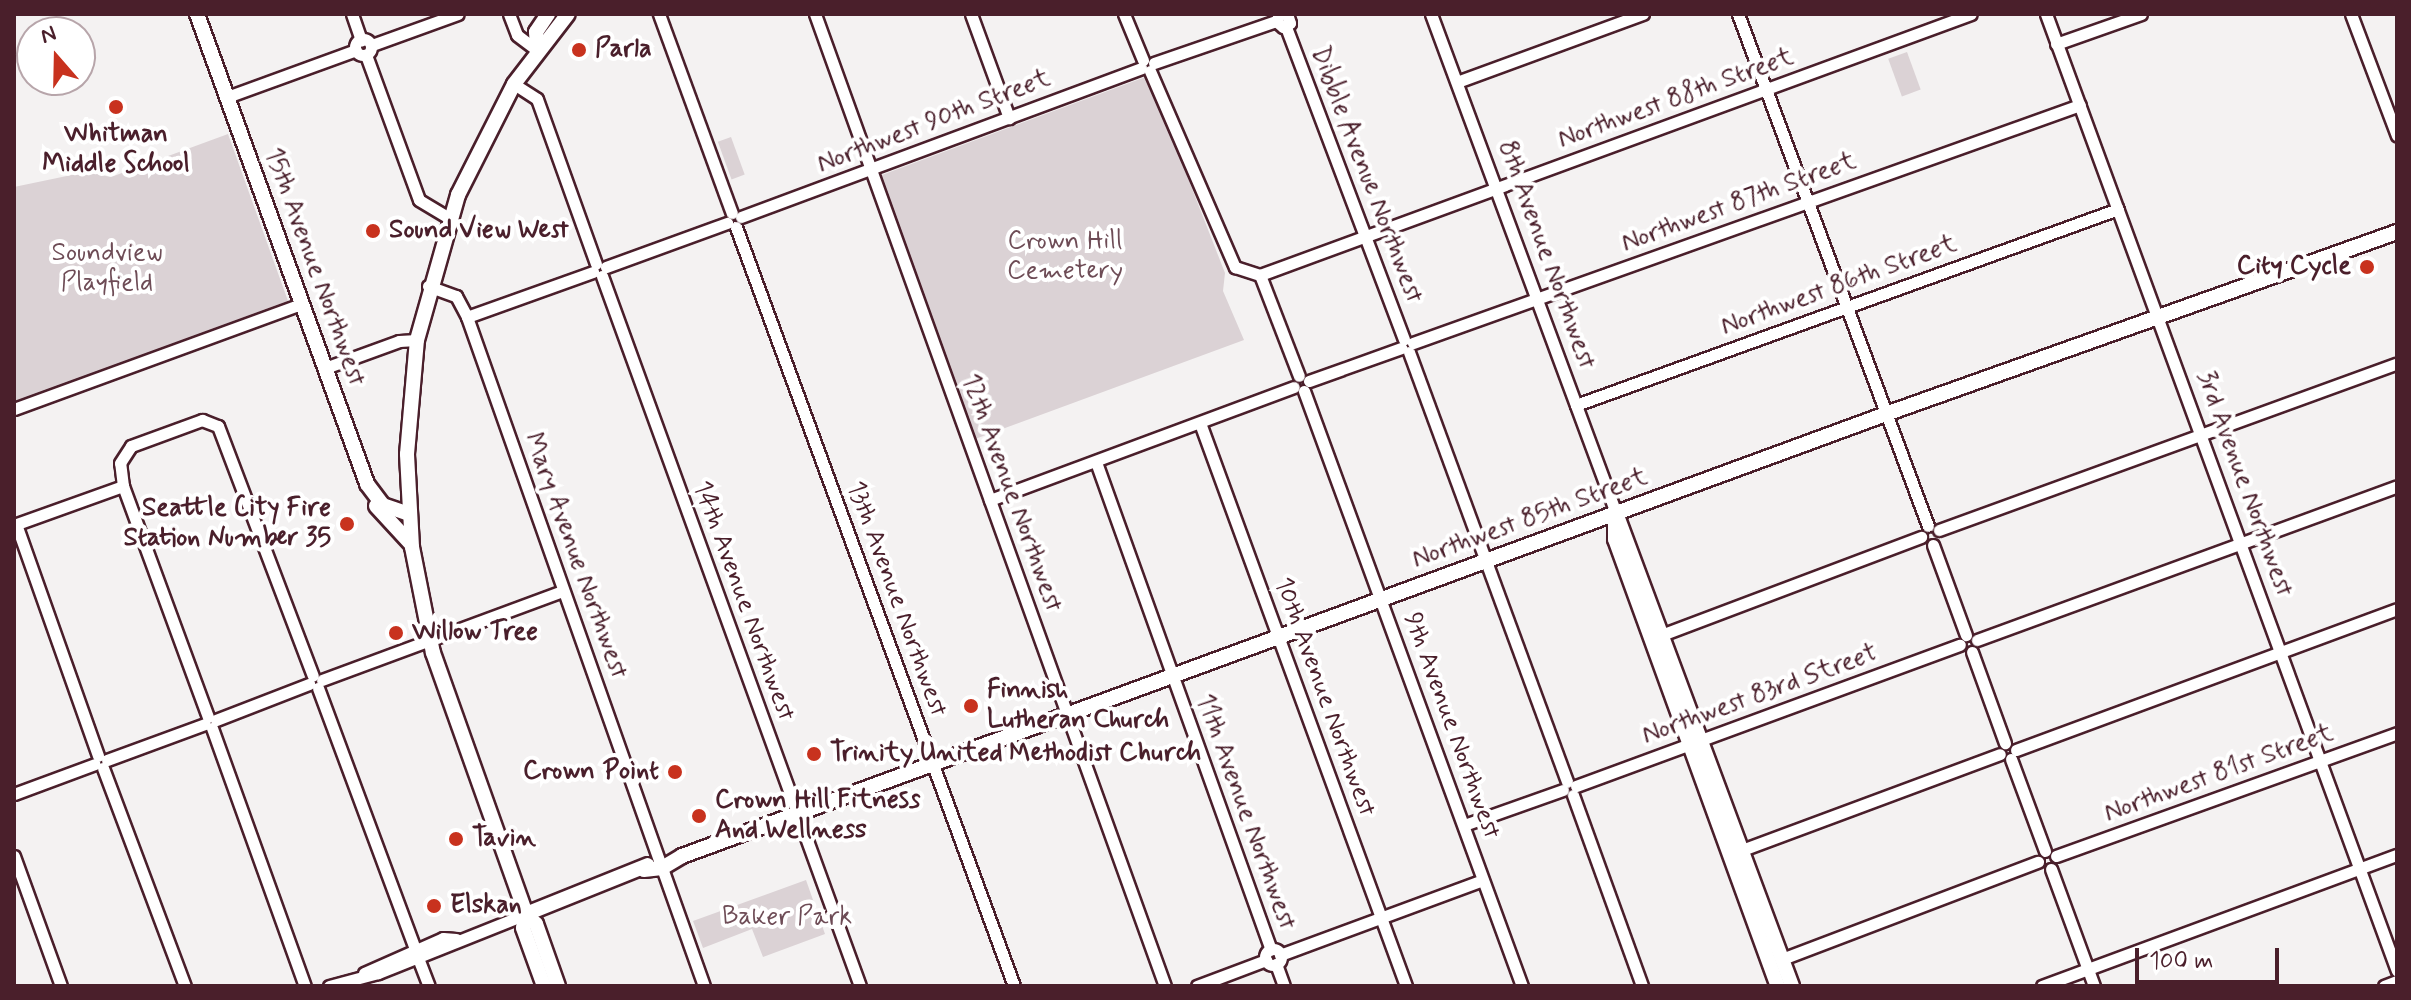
<!DOCTYPE html>
<style>
body{margin:0}
#map{position:relative;width:2411px;height:1000px;overflow:hidden;background:#f4f2f2;font-family:Mynerve,sans-serif}
div>[style]{position:absolute}
[style*='--x']{left:calc(var(--x)*1px);top:calc(var(--y)*1px);width:calc(var(--w)*1px);rotate:calc(var(--a)*1deg)}
.green>*{inset:0;background:#dbd2d5;transform-origin:0 0}
.roads{filter:drop-shadow(2px 0 #4a1f2b) drop-shadow(-2px 0 #4a1f2b) drop-shadow(0 2px #4a1f2b) drop-shadow(0 -2px #4a1f2b)}
.minor>*{height:11px;margin:-5.5px;padding:0 5.5px;transform-origin:5.5px;border-radius:5.5px;background:#fff}
.minor>.ring{margin:-5.5px;padding:0;box-sizing:content-box;background:none;border:11px solid #fff;border-radius:50%}
.major>*{height:14px;margin:-7px;padding:0 7px;transform-origin:7px;border-radius:7px;background:#fff}
.dots>*{width:22px;height:22px;translate:-50% -50%;box-sizing:border-box;border:4px solid #fff;border-radius:50%}
span{translate:-50% -50%;white-space:nowrap;text-align:center;line-height:1.15;-webkit-text-stroke:8px #fff;paint-order:stroke}
.poi-label{font-size:26px;color:#4a1f2b;font-weight:700}
.left{translate:0 -50%;text-align:left}
.right{translate:-100% -50%;text-align:right}
.street-label{font-size:26px;color:#4a1f2b}
.park-label{font-size:26px;color:#6e4c56}
.frame{position:absolute;inset:0;border:16px solid #4a1f2b;pointer-events:none}
.north{position:absolute;left:16px;top:16px;width:80px;height:80px;box-sizing:border-box;background:#fff;border:2px solid #b7a5aa;border-radius:50%;rotate:340deg;font-size:22px;font-weight:700;line-height:32px;text-align:center;color:#4a1f2b}
.north::after{content:'';display:block;margin:auto;width:28px;height:36px;background:#c8321e;clip-path:polygon(50% 0,100% 100%,50% 72%,0 100%)}
.scale{position:absolute;left:2135px;top:948px;width:144px;height:36px;box-sizing:border-box;border:4px solid #4a1f2b;border-top:0;padding-left:10px;font-size:24px;line-height:28px;white-space:nowrap;color:#4a1f2b;-webkit-text-stroke:6px #fff;paint-order:stroke}
</style>
<div id="map">
<div class="green">
<div style="left:1907px;top:52px;width:40px;height:20px;rotate:70deg"></div>
<div style="clip-path:polygon(1148px 76px,1225px 273px,1223px 291px,1244px 340px,975px 439px,879px 176px)"></div>
<div style="clip-path:polygon(228px 134px,288px 301px,14px 402px,14px 187px,86px 172px,111px 177px)"></div>
<div style="left:731px;top:137px;width:40px;height:14px;rotate:70deg"></div>
<div style="clip-path:polygon(806px 880px,825px 934px,763px 957px,752px 929px,703px 948px,693px 921px)"></div>
</div>
<div class="roads">
<div class="minor">
<div style="--x:352;--y:14;--w:28;--a:71"></div>
<div style="--x:509;--y:14;--w:22;--a:69"></div>
<div style="--x:517;--y:35;--w:25;--a:37"></div>
<div style="--x:659;--y:14;--w:212;--a:69.9"></div>
<div style="--x:815;--y:14;--w:1033;--a:70.2"></div>
<div style="--x:971;--y:14;--w:111;--a:69.9"></div>
<div style="--x:1124;--y:14;--w:50;--a:67.6"></div>
<div style="--x:1280;--y:14;--w:8;--a:120"></div>
<div style="--x:1276;--y:21;--w:9;--a:41"></div>
<div style="--x:1283;--y:27;--w:8;--a:-30"></div>
<div style="--x:1290;--y:23;--w:9;--a:-108"></div>
<div style="--x:1431;--y:14;--w:532;--a:69.66"></div>
<div style="--x:1738;--y:14;--w:546;--a:69.64"></div>
<div style="--x:2046;--y:14;--w:1019;--a:69.86"></div>
<div style="--x:2351;--y:14;--w:130;--a:69.3"></div>
<div style="--x:1286;--y:27;--w:334;--a:69.3"></div>
<div class="ring" style="left:355px;top:39px;width:5px;height:5px"></div>
<div style="--x:2056;--y:44;--w:90;--a:-19.4"></div>
<div style="--x:372;--y:45;--w:91;--a:-19.8"></div>
<div style="--x:366;--y:55;--w:154;--a:69.9"></div>
<div style="--x:419;--y:200;--w:35;--a:31"></div>
<div style="--x:1154;--y:63;--w:129;--a:-19"></div>
<div style="--x:1150;--y:71;--w:214;--a:66.6"></div>
<div style="--x:1235;--y:267;--w:26;--a:18"></div>
<div style="--x:1260;--y:275;--w:108;--a:68.9"></div>
<div style="--x:1457;--y:82;--w:198;--a:-20.1"></div>
<div style="--x:514;--y:84;--w:27;--a:33"></div>
<div style="--x:537;--y:99;--w:175;--a:70.3"></div>
<div style="--x:227;--y:97;--w:137;--a:-20"></div>
<div style="--x:741;--y:217;--w:427;--a:-20.4"></div>
<div style="--x:736;--y:227;--w:808;--a:69.88"></div>
<div style="--x:606;--y:267;--w:129;--a:-20"></div>
<div style="--x:1260;--y:275;--w:757;--a:-20.16"></div>
<div style="--x:602;--y:276;--w:755;--a:70.03"></div>
<div style="--x:428;--y:286;--w:30;--a:20"></div>
<div style="--x:456;--y:296;--w:24;--a:62"></div>
<div style="--x:467;--y:317;--w:576;--a:70.53"></div>
<div style="--x:467;--y:317;--w:134;--a:-19.7"></div>
<div style="--x:1413;--y:343;--w:708;--a:-19.64"></div>
<div style="--x:1409;--y:352;--w:458;--a:69.8"></div>
<div style="--x:325;--y:368;--w:79;--a:-20"></div>
<div style="--x:399;--y:341;--w:18;--a:-3"></div>
<div style="--x:1309;--y:381;--w:98;--a:-19.7"></div>
<div style="--x:1304;--y:391;--w:634;--a:69.88"></div>
<div style="--x:1576;--y:405;--w:576;--a:-19.88"></div>
<div style="--x:14;--y:409;--w:306;--a:-20.1"></div>
<div style="--x:1200;--y:423;--w:600;--a:69.9"></div>
<div style="--x:1096;--y:462;--w:518;--a:70.27"></div>
<div style="--x:990;--y:500;--w:324;--a:-20.4"></div>
<div style="--x:16;--y:524;--w:246;--a:70.5"></div>
<div style="--x:14;--y:525;--w:116;--a:-19.7"></div>
<div style="--x:1939;--y:530;--w:487;--a:-20"></div>
<div style="--x:1933;--y:545;--w:96;--a:69.9"></div>
<div style="--x:1664;--y:634;--w:275;--a:-20.7"></div>
<div style="--x:1977;--y:640;--w:447;--a:-20.1"></div>
<div style="--x:1972;--y:652;--w:97;--a:70.1"></div>
<div style="--x:322;--y:680;--w:257;--a:-20.3"></div>
<div style="--x:318;--y:688;--w:278;--a:69.6"></div>
<div style="--x:208;--y:717;--w:246;--a:-110.2"></div>
<div style="--x:123;--y:486;--w:23;--a:-97"></div>
<div style="--x:120;--y:463;--w:20;--a:-57"></div>
<div style="--x:131;--y:446;--w:76;--a:-20.1"></div>
<div style="--x:202;--y:420;--w:17;--a:21"></div>
<div style="--x:218;--y:426;--w:267;--a:69.2"></div>
<div style="--x:216;--y:720;--w:100;--a:-21.2"></div>
<div style="--x:212;--y:728;--w:274;--a:70.2"></div>
<div style="--x:2016;--y:750;--w:406;--a:-20.3"></div>
<div style="--x:2011;--y:759;--w:98;--a:69.7"></div>
<div style="--x:107;--y:760;--w:104;--a:-20.2"></div>
<div style="--x:103;--y:768;--w:233;--a:69.4"></div>
<div style="--x:1576;--y:786;--w:409;--a:-20.2"></div>
<div style="--x:14;--y:794;--w:86;--a:-20.3"></div>
<div style="--x:1573;--y:795;--w:203;--a:70.1"></div>
<div style="--x:1464;--y:825;--w:105;--a:-19.5"></div>
<div style="--x:1742;--y:850;--w:275;--a:-20.4"></div>
<div style="--x:14;--y:856;--w:138;--a:70.1"></div>
<div style="--x:2056;--y:856;--w:363;--a:-19.8"></div>
<div style="--x:662;--y:868;--w:125;--a:70.4"></div>
<div style="--x:2051;--y:869;--w:125;--a:69.8"></div>
<div class="ring" style="left:1265px;top:949px;width:5px;height:5px"></div>
<div style="--x:1280;--y:955;--w:216;--a:-20.3"></div>
<div style="--x:418;--y:958;--w:30;--a:69"></div>
<div style="--x:1782;--y:959;--w:274;--a:-20.8"></div>
<div style="--x:1276;--y:964;--w:23;--a:70"></div>
<div style="--x:364;--y:973;--w:86;--a:-23.9"></div>
<div style="--x:443;--y:938;--w:13;--a:4"></div>
<div style="--x:329;--y:986;--w:51;--a:-14.9"></div>
<div style="--x:378;--y:973;--w:159;--a:-21.7"></div>
<div style="--x:1197;--y:986;--w:74;--a:-20.6"></div>
<div style="--x:2042;--y:986;--w:378;--a:-20.3"></div>
<div style="--x:2384;--y:986;--w:14;--a:-21"></div>
</div>
<div class="major">
<div style="--x:197;--y:14;--w:500;--a:70.1"></div>
<div style="--x:367;--y:484;--w:26;--a:53"></div>
<div style="--x:383;--y:505;--w:28;--a:19"></div>
<div style="--x:537;--y:50;--w:18;--a:-93"></div>
<div style="--x:536;--y:32;--w:22;--a:-56"></div>
<div style="--x:376;--y:506;--w:50;--a:47.4"></div>
<div style="--x:1615;--y:513;--w:26;--a:90"></div>
<div style="--x:1615;--y:539;--w:476;--a:70"></div>
<div style="--x:1616;--y:513;--w:505;--a:69.59"></div>
<div style="--x:644;--y:870;--w:18;--a:-6"></div>
<div style="--x:662;--y:868;--w:23;--a:-31"></div>
<div style="--x:682;--y:856;--w:1294;--a:-20.16"></div>
<div style="--x:1897;--y:410;--w:531;--a:-19.6"></div>
<div style="--x:526;--y:914;--w:131;--a:-21.9"></div>
<div style="--x:526;--y:914;--w:14;--a:102"></div>
<div style="--x:523;--y:928;--w:62;--a:70.1"></div>
<div style="--x:558;--y:986;--w:66;--a:-109.5"></div>
<div style="--x:536;--y:924;--w:14;--a:-135"></div>
<div style="--x:526;--y:914;--w:277;--a:-109.6"></div>
<div style="--x:433;--y:653;--w:108;--a:-101.2"></div>
<div style="--x:412;--y:547;--w:93;--a:-93.1"></div>
<div style="--x:407;--y:454;--w:114;--a:-85"></div>
<div style="--x:417;--y:340;--w:151;--a:-74.2"></div>
<div style="--x:458;--y:195;--w:124;--a:-63.2"></div>
<div style="--x:514;--y:84;--w:88;--a:-52.4"></div>
</div>
</div>
<div class="dots">
<div style="left:579px;top:50px;background:#c8321e"></div>
<div style="left:116px;top:107px;background:#c8321e"></div>
<div style="left:373px;top:231px;background:#c8321e"></div>
<div style="left:2367px;top:267px;background:#c8321e"></div>
<div style="left:347px;top:524px;background:#c8321e"></div>
<div style="left:396px;top:633px;background:#c8321e"></div>
<div style="left:971px;top:706px;background:#c8321e"></div>
<div style="left:814px;top:754px;background:#c8321e"></div>
<div style="left:675px;top:772px;background:#c8321e"></div>
<div style="left:699px;top:816px;background:#c8321e"></div>
<div style="left:456px;top:839px;background:#c8321e"></div>
<div style="left:434px;top:906px;background:#c8321e"></div>
</div>
<div class="poi-label">
<span class="left" style="left:595px;top:50px">Parla</span>
<span style="left:116px;top:150px">Whitman<br>Middle School</span>
<span class="left" style="left:389px;top:231px">Sound View West</span>
<span class="right" style="left:2351px;top:267px">City Cycle</span>
<span class="right" style="left:331px;top:524px">Seattle City Fire<br>Station Number 35</span>
<span class="left" style="left:412px;top:633px">Willow Tree</span>
<span class="left" style="left:987px;top:706px">Finnish<br>Lutheran Church</span>
<span class="left" style="left:830px;top:754px">Trinity United Methodist Church</span>
<span class="right" style="left:659px;top:772px">Crown Point</span>
<span class="left" style="left:715px;top:816px">Crown Hill Fitness<br>And Wellness</span>
<span class="left" style="left:472px;top:839px">Tavin</span>
<span class="left" style="left:450px;top:906px">Elskan</span>
</div>
<div class="street-label">
<span style="left:1676px;top:99px;rotate:-20deg">Northwest 88th Street</span>
<span style="left:934px;top:122px;rotate:-21deg">Northwest 90th Street</span>
<span style="left:1366px;top:175px;rotate:69deg">Dibble Avenue Northwest</span>
<span style="left:1739px;top:203px;rotate:-20deg">Northwest 87th Street</span>
<span style="left:1546px;top:255px;rotate:70deg">8th Avenue Northwest</span>
<span style="left:314px;top:267px;rotate:70deg">15th Avenue Northwest</span>
<span style="left:1839px;top:286px;rotate:-20deg">Northwest 86th Street</span>
<span style="left:2244px;top:484px;rotate:70deg">3rd Avenue Northwest</span>
<span style="left:1011px;top:493px;rotate:70deg">12th Avenue Northwest</span>
<span style="left:1530px;top:519px;rotate:-20deg">Northwest 85th Street</span>
<span style="left:575px;top:556px;rotate:70deg">Mary Avenue Northwest</span>
<span style="left:896px;top:599px;rotate:70deg">13th Avenue Northwest</span>
<span style="left:743px;top:601px;rotate:70deg">14th Avenue Northwest</span>
<span style="left:1760px;top:695px;rotate:-20deg">Northwest 83rd Street</span>
<span style="left:1324px;top:697px;rotate:70deg">10th Avenue Northwest</span>
<span style="left:1451px;top:726px;rotate:70deg">9th Avenue Northwest</span>
<span style="left:2219px;top:774px;rotate:-20deg">Northwest 81st Street</span>
<span style="left:1245px;top:812px;rotate:70deg">11th Avenue Northwest</span>
</div>
<div class="park-label">
<span style="left:1065px;top:257px">Crown Hill<br>Cemetery</span>
<span style="left:107px;top:269px">Soundview<br>Playfield</span>
<span style="left:787px;top:918px">Baker Park</span>
</div>
<div class="frame"></div>
<div class="north">N</div>
<div class="scale">100 m</div>
</div>
